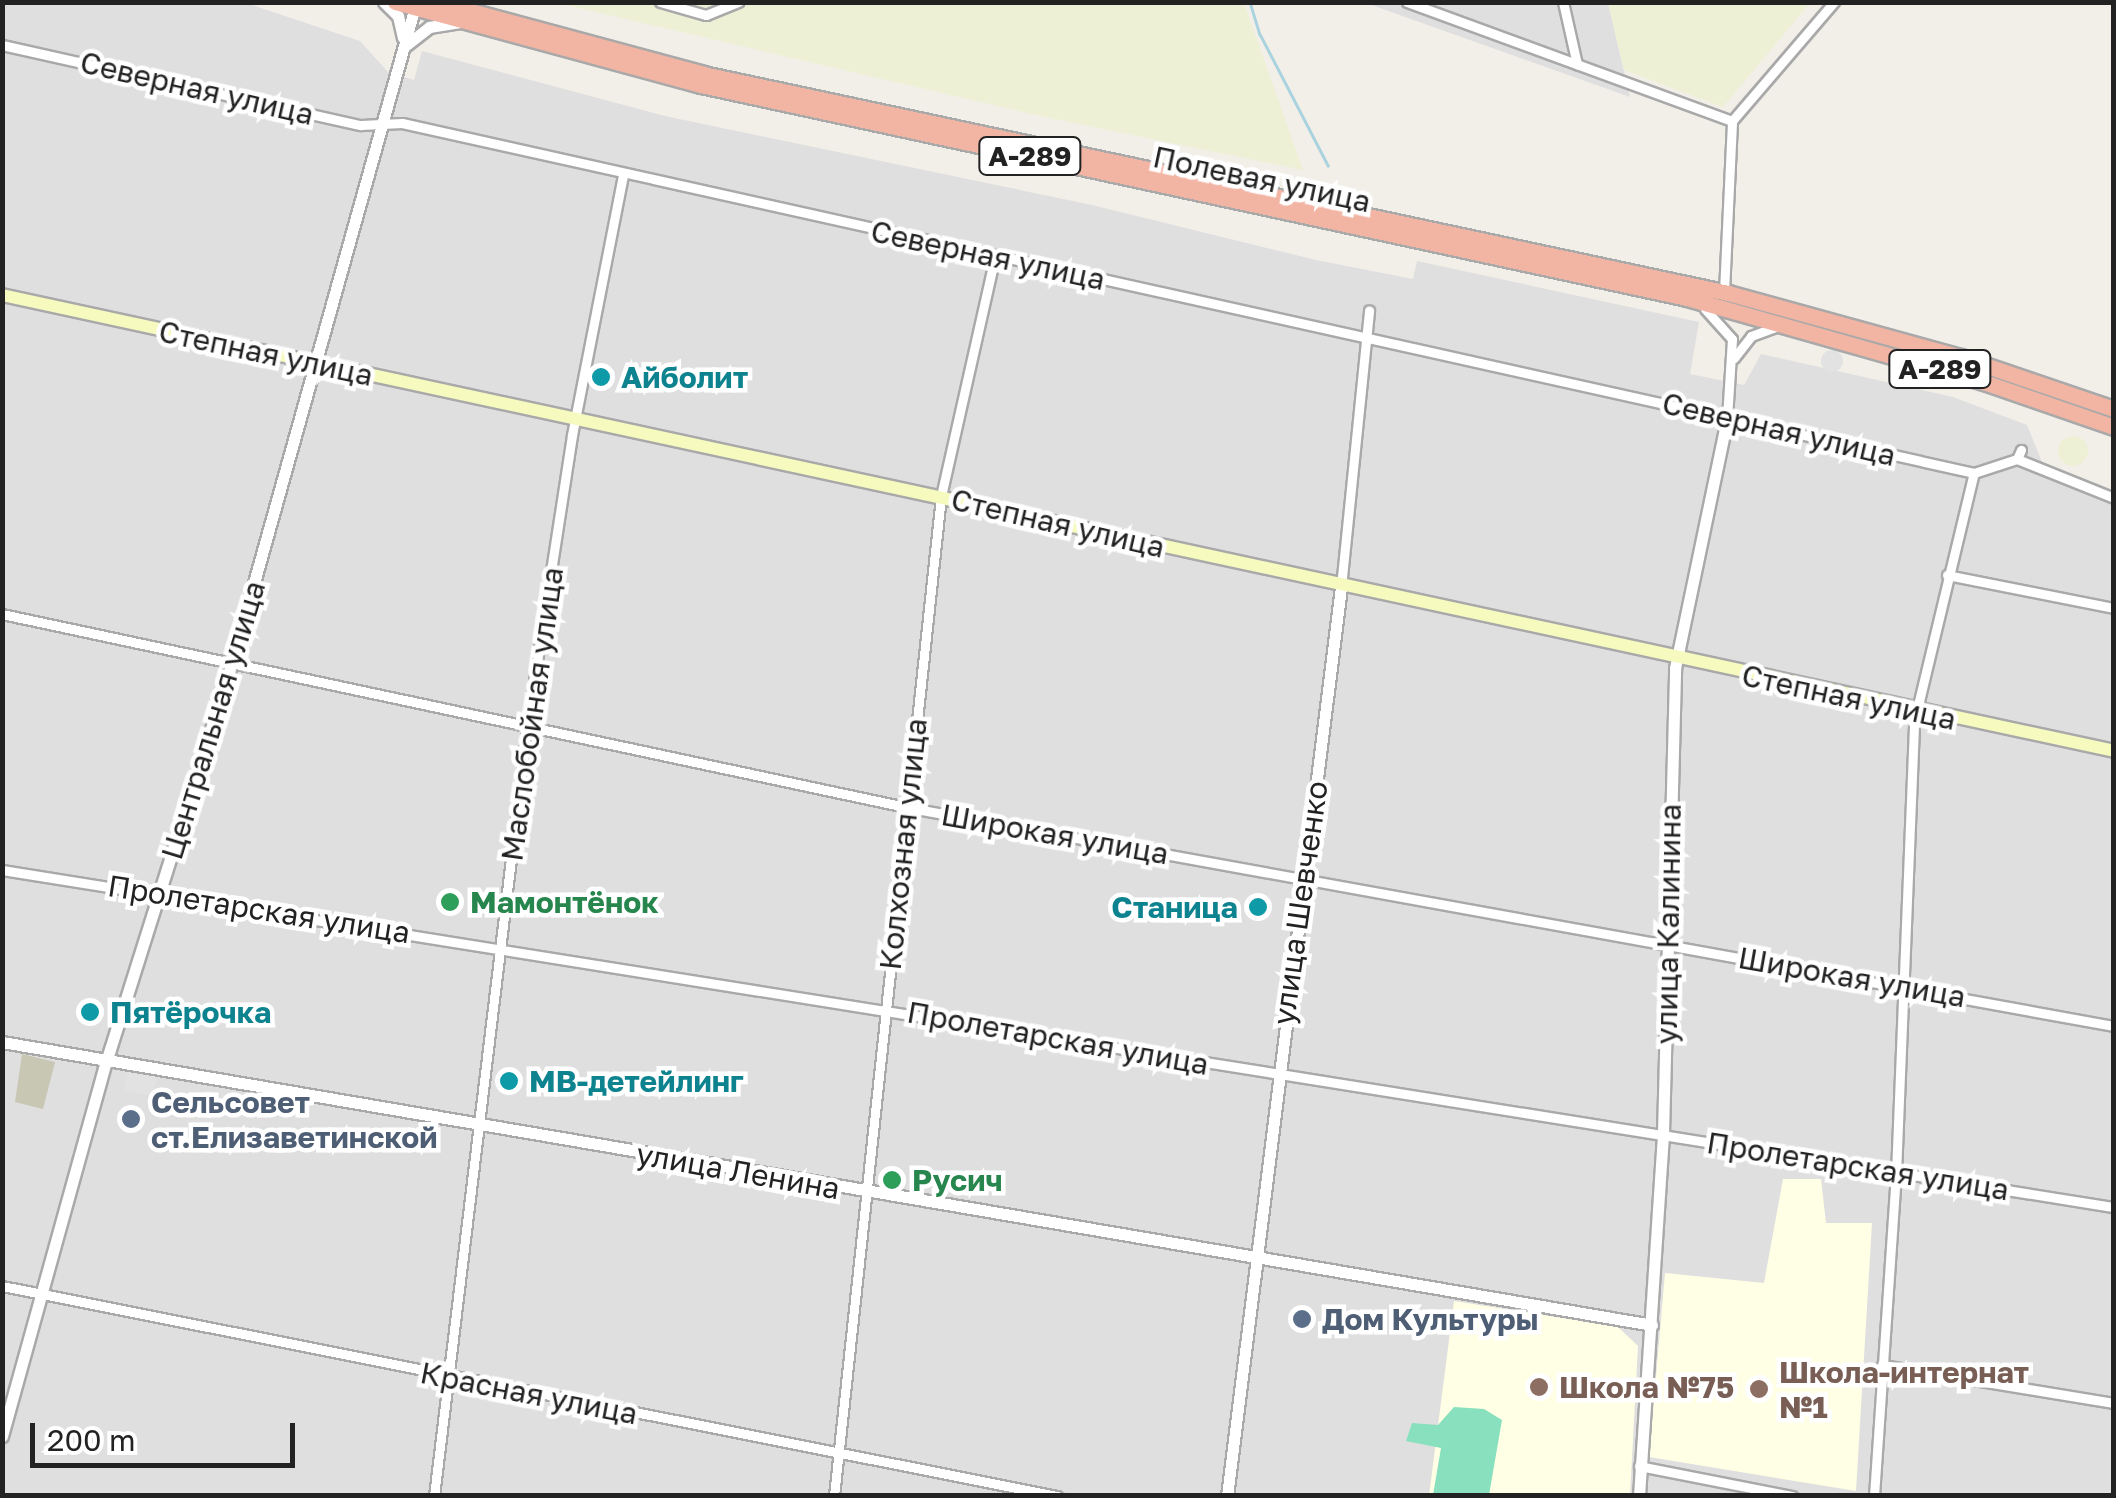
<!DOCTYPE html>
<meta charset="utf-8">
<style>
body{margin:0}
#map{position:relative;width:2116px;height:1498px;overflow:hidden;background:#f2efe9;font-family:"Golos Text",sans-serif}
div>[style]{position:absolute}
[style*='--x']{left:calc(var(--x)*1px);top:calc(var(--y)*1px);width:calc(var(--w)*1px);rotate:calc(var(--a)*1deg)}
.residential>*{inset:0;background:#e0dfdf}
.education>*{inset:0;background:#ffffe5}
.construction>*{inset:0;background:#c7c7b4}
.farmland>*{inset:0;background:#eef0d5}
.round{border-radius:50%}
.pitch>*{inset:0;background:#88e0be}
.parking>*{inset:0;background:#e2e2e2;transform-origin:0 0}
.stream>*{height:2.5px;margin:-1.25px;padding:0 1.25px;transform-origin:1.25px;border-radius:1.25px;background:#aad3df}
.roads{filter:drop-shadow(2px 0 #a9a9a9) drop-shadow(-2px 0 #a9a9a9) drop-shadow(0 2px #a9a9a9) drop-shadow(0 -2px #a9a9a9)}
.minor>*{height:9px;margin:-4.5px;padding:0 4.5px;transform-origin:4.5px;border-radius:4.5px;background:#fff}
.tertiary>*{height:11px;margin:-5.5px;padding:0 5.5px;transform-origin:5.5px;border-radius:5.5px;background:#fff}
.secondary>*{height:12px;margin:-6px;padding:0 6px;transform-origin:6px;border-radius:6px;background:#f7fabf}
.trunk>*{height:15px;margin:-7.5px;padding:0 7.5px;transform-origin:7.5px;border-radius:7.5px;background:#f2b4a3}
.dots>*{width:28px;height:28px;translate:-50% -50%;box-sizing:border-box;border:5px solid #fff;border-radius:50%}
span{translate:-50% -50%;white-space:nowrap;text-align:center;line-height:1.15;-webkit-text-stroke:9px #fff;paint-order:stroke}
.shield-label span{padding:2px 8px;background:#fff;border:2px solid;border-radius:8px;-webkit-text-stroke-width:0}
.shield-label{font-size:28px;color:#222;font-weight:700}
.street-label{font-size:30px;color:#222}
.culture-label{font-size:30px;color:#0d838f;font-weight:700}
.left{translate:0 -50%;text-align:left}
.right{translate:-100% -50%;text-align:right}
.leisure-label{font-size:30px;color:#27864d;font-weight:700}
.service-label{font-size:30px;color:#4e5e75;font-weight:700}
.education-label{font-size:30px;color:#785e54;font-weight:700}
.frame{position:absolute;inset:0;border:5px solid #222;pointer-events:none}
.scale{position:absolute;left:30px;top:1423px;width:265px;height:45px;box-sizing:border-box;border:5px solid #222;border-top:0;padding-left:12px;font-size:30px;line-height:35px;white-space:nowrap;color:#222;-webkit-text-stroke:8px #fff;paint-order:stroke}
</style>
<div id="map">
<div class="residential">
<div style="clip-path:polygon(3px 3px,246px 3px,360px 41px,388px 72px,414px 80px,422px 51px,665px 116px,1092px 205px,1316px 260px,1413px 279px,1417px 261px,1699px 322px,1690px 374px,1744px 385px,1761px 354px,1953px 397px,2027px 425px,2042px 462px,2113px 490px,2113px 1495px,3px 1496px)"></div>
<div style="clip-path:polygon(1366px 3px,1608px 3px,1630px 97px)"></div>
</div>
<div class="education">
<div style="clip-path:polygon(1783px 1179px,1821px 1179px,1826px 1223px,1872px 1223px,1856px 1491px,1649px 1457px,1665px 1273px,1764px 1283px)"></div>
<div style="clip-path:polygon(1454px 1301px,1618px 1327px,1638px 1346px,1630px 1495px,1429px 1496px)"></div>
</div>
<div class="construction">
<div style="clip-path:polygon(22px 1054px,55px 1062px,43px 1109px,15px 1102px)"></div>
</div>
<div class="farmland">
<div style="clip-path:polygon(557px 3px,1244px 3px,1303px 170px,1045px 117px)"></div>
<div style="clip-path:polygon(1608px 3px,1608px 2px,1810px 3px,1723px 107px,1624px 70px)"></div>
<div class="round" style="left:2058px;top:436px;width:30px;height:30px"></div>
</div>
<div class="pitch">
<div style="clip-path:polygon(1454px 1407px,1484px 1409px,1502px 1420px,1489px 1495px,1433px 1495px,1441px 1448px,1406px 1441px,1412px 1423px,1438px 1425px)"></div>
</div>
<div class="parking">
<div class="round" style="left:1821px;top:350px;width:22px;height:22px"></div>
<div style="left:128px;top:1068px;width:30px;height:22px;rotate:12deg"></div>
</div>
<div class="stream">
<div style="--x:1250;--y:2;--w:34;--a:73"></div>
<div style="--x:1260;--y:34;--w:148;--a:62.6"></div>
</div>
<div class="roads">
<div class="minor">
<div style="--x:660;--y:2;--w:48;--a:15.8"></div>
<div style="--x:706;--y:15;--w:35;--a:-22"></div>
<div style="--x:1407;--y:2;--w:346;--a:20.1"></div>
<div style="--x:1563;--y:2;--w:64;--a:77.3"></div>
<div style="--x:2;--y:45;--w:368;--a:12.6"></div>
<div style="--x:361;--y:125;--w:41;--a:-2.8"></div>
<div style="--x:402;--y:123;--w:1610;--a:12.55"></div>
<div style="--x:1724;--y:292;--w:171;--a:-87.3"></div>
<div style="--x:1732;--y:121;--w:157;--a:-49.4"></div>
<div style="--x:1705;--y:309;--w:40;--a:48"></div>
<div style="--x:1732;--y:339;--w:80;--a:93.6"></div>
<div style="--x:1734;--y:358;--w:28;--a:-52"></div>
<div style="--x:1751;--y:336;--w:29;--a:-20"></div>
<div style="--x:2017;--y:459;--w:105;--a:21.9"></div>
<div style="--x:1974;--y:473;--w:45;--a:-18"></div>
<div style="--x:2017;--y:459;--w:10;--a:-66"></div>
<div style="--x:1947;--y:575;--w:170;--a:11.2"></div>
<div style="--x:1341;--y:587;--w:278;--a:-84.2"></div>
<div style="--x:2;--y:614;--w:923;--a:12.06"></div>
<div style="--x:905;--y:807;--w:1229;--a:10.27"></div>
<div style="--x:2;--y:870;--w:2139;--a:9.07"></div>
<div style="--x:2;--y:1286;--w:1076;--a:11.26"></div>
<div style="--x:1882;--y:1365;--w:235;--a:9.3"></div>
<div style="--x:1639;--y:1466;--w:156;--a:11.1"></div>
<div style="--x:434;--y:1496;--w:776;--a:-83.11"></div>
<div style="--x:527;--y:726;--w:294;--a:-81.2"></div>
<div style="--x:572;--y:435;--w:266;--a:-78.9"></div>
<div style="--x:834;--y:1496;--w:1006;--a:-83.89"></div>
<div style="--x:941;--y:496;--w:246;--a:-77.3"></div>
<div style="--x:1874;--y:1496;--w:323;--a:-86.1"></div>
<div style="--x:1896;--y:1174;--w:452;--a:-87.7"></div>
<div style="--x:1914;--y:722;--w:256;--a:-76.5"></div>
</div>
<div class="tertiary">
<div style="--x:384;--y:2;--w:20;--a:45"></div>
<div style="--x:398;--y:16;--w:22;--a:77"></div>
<div style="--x:405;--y:46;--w:31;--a:-38"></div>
<div style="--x:429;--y:27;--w:30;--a:-9"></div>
<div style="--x:2;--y:1042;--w:1674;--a:9.73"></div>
<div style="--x:2;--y:1436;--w:388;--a:-74.5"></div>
<div style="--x:106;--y:1062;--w:416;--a:-72.5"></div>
<div style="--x:231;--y:665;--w:687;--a:-74.39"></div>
<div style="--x:1227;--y:1496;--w:916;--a:-82.85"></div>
<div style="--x:1639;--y:1496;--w:364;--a:-86.2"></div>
<div style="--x:1663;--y:1133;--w:465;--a:-88.5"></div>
<div style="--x:1675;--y:668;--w:254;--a:-78.2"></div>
</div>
<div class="secondary">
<div style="--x:2;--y:295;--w:2161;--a:12.18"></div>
</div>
<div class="trunk">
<div style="--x:395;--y:2;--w:317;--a:15.2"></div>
<div style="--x:701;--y:85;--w:1009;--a:12.19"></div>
<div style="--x:1687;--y:298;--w:309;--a:15.8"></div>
<div style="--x:1984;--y:382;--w:138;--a:19.1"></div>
<div style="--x:437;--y:2;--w:276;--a:15.1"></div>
<div style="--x:703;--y:74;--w:1048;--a:12.06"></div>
<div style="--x:1728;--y:293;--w:242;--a:15.4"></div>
<div style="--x:1961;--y:357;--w:162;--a:18.8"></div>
</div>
</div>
<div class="dots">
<div style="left:601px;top:377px;background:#0f9aa8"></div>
<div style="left:450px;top:902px;background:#2e9e5b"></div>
<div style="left:1258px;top:907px;background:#0f9aa8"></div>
<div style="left:90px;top:1012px;background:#0f9aa8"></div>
<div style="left:509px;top:1081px;background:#0f9aa8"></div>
<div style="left:131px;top:1119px;background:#5c6f8a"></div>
<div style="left:892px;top:1180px;background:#2e9e5b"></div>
<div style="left:1302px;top:1319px;background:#5c6f8a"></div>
<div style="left:1539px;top:1387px;background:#8d6e63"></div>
<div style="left:1759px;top:1389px;background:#8d6e63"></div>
</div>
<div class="shield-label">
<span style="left:1030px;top:156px">А-289</span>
<span style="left:1940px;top:369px">А-289</span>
</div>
<div class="street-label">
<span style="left:197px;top:88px;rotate:13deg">Северная улица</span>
<span style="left:1262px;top:179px;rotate:12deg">Полевая улица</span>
<span style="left:988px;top:255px;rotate:12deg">Северная улица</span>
<span style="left:266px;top:353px;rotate:12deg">Степная улица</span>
<span style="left:1779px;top:429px;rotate:13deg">Северная улица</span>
<span style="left:1058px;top:523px;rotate:13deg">Степная улица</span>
<span style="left:1849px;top:697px;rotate:12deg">Степная улица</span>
<span style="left:532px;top:714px;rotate:-82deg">Маслобойная улица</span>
<span style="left:213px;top:720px;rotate:-73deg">Центральная улица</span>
<span style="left:1055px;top:834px;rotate:10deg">Широкая улица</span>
<span style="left:903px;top:844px;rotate:-84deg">Колхозная улица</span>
<span style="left:1300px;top:903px;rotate:-82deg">улица Шевченко</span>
<span style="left:259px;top:909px;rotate:9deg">Пролетарская улица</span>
<span style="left:1668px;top:924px;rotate:-89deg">улица Калинина</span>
<span style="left:1852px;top:977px;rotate:10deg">Широкая улица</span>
<span style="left:1058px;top:1038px;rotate:10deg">Пролетарская улица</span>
<span style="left:1858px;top:1166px;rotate:9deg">Пролетарская улица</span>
<span style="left:738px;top:1171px;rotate:10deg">улица Ленина</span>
<span style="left:529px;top:1393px;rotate:11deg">Красная улица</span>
</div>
<div class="culture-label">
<span class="left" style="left:621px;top:377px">Айболит</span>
<span class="right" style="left:1238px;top:907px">Станица</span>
<span class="left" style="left:110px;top:1012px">Пятёрочка</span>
<span class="left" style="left:529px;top:1081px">MB-детейлинг</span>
</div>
<div class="leisure-label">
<span class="left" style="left:470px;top:902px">Мамонтёнок</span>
<span class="left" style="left:912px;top:1180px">Русич</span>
</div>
<div class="service-label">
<span class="left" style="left:151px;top:1119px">Сельсовет<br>ст.Елизаветинской</span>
<span class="left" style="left:1322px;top:1319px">Дом Культуры</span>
</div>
<div class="education-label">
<span class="left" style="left:1779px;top:1389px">Школа-интернат<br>№1</span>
<span class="left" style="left:1559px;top:1387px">Школа №75</span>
</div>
<div class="frame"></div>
<div class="scale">200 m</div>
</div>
